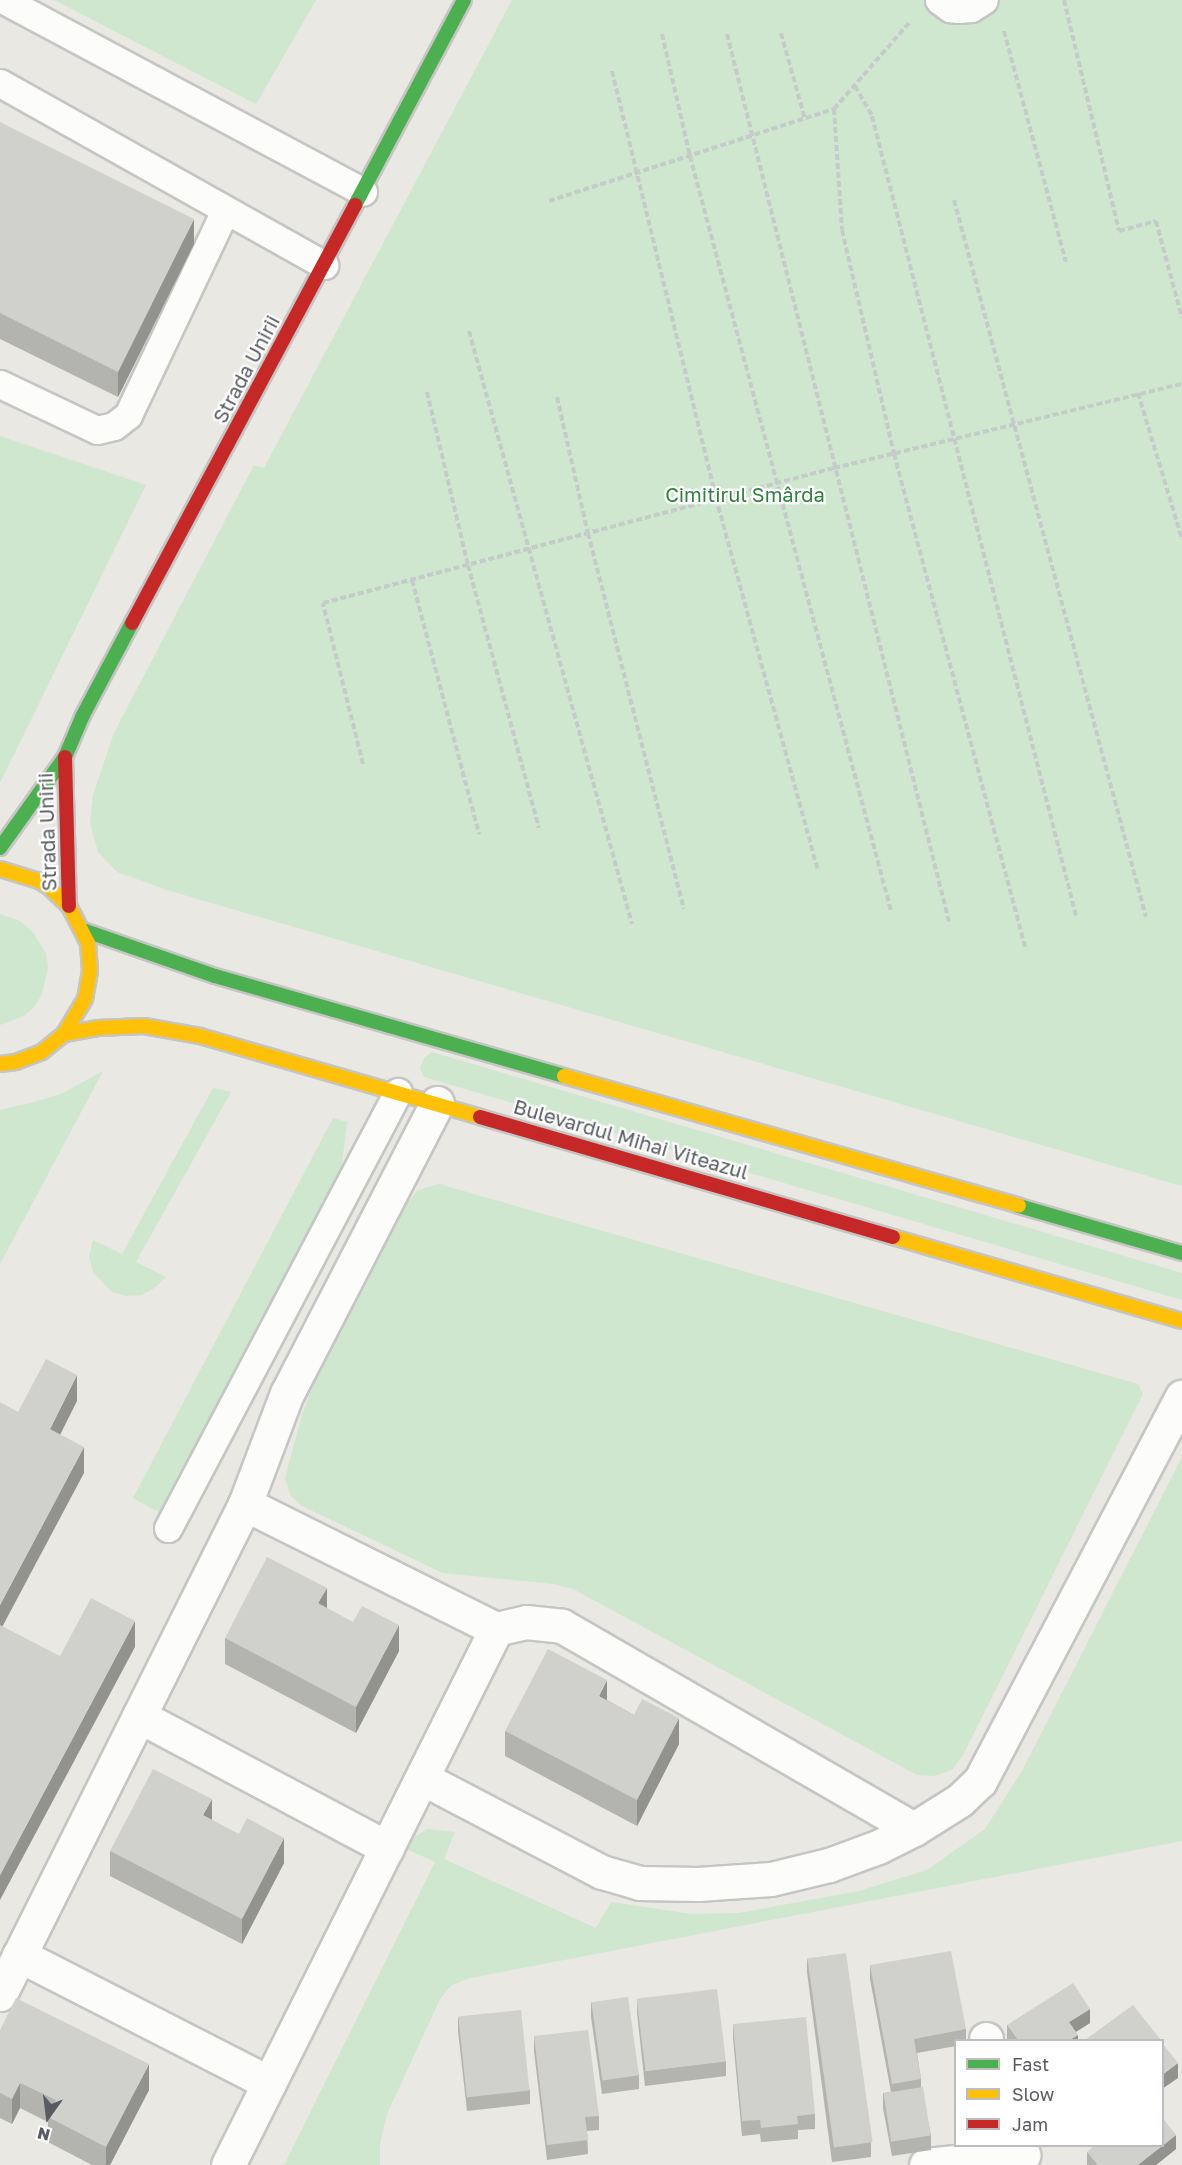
<!DOCTYPE html>
<meta charset="utf-8">
<style>
body{margin:0}
#map{position:relative;width:1182px;height:2165px;overflow:hidden;background:#e9e8e2;font-family:"Golos Text",sans-serif}
div>[style]{position:absolute}
[style*='--x']{left:calc(var(--x)*1px);top:calc(var(--y)*1px);width:calc(var(--w)*1px);rotate:calc(var(--a)*1deg)}
.green>*{inset:0;background:#cee7ce}
.path>*{height:4px;margin-top:-2px;transform-origin:0;background:repeating-linear-gradient(90deg,#c5cbc9 0 6px,transparent 0 9px)}
.roads{filter:drop-shadow(2px 0 #c5c6c4) drop-shadow(-2px 0 #c5c6c4) drop-shadow(0 2px #c5c6c4) drop-shadow(0 -2px #c5c6c4)}
.lane>*{height:27px;margin:-13.5px;padding:0 13.5px;transform-origin:13.5px;border-radius:13.5px;background:#fcfcfb}
.street>*{height:33px;margin:-16.5px;padding:0 16.5px;transform-origin:16.5px;border-radius:16.5px;background:#fcfcfb}
.fast>*{height:14px;margin:-7px;padding:0 7px;transform-origin:7px;border-radius:7px;background:#4caf50}
.slow>*{height:14px;margin:-7px;padding:0 7px;transform-origin:7px;border-radius:7px;background:#ffc107}
.jam>*{height:14px;margin:-7px;padding:0 7px;transform-origin:7px;border-radius:7px;background:#c62828}
.wall>*{inset:0;background:#b3b3af}
.shaded-wall>*{inset:0;background:#92928f}
.building>*{inset:0;background:#d0d0cc;transform-origin:0 0}
span{translate:-50% -50%;white-space:nowrap;text-align:center;line-height:1.15;-webkit-text-stroke:4.5px #fff;paint-order:stroke}
.street-label{font-size:20px;color:#585b61}
.park-label{font-size:20px;color:#2e833c}
.legend{position:absolute;left:954px;top:2039px;width:210px;height:108px;box-sizing:border-box;background:#fff;border:2px solid #bcbdc0;margin:0;padding:8px 10px;list-style:none;font-size:18px;color:#585b61}
.legend li{display:flex;align-items:center;gap:12px;height:30px}
.legend b{width:30px;border:2px solid #bcbdc0}
.north{position:absolute;left:18px;top:2087px;width:60px;height:60px;-webkit-text-stroke:4px #fff;paint-order:stroke;rotate:194deg;font-size:16px;font-weight:700;line-height:24px;text-align:center;color:#585b61}
.north::after{content:'';display:block;margin:auto;width:21px;height:27px;background:#585b61;clip-path:polygon(50% 0,100% 100%,50% 72%,0 100%)}
</style>
<div id="map">
<div class="green">
<div style="clip-path:polygon(54px 0,316px 0,256px 104px)"></div>
<div style="clip-path:polygon(512px 0,1182px 0,1182px 1186px,167px 890px,117px 872px,98px 852px,90px 823px,93px 795px,114px 733px,254px 465px,264px 468px)"></div>
<div style="clip-path:polygon(0 436px,146px 485px,0 783px)"></div>
<div style="clip-path:polygon(0 914px,20px 921px,32px 931px,46px 953px,48px 967px,42px 994px,34px 1007px,24px 1016px,0 1025px)"></div>
<div style="clip-path:polygon(432px 1052px,1182px 1273px,1182px 1300px,424px 1077px,420px 1069px,424px 1058px)"></div>
<div style="clip-path:polygon(103px 1071px,0 1264px,0 1110px,35px 1102px,63px 1093px)"></div>
<div style="clip-path:polygon(213px 1088px,231px 1092px,136px 1262px,166px 1277px,153px 1289px,141px 1295px,126px 1296px,112px 1292px,93px 1272px,89px 1257px,93px 1240px,122px 1254px)"></div>
<div style="clip-path:polygon(333px 1118px,347px 1122px,341px 1172px,160px 1513px,133px 1498px)"></div>
<div style="clip-path:polygon(439px 1184px,1138px 1384px,1143px 1394px,963px 1755px,952px 1770px,934px 1776px,917px 1775px,573px 1589px,554px 1584px,443px 1573px,302px 1506px,291px 1496px,285px 1478px,301px 1418px,317px 1375px,408px 1202px,418px 1190px)"></div>
<div style="clip-path:polygon(1182px 1457px,1182px 1841px,470px 1978px,452px 1985px,440px 1999px,387px 2114px,380px 2143px,380px 2165px,284px 2165px,435px 1862px,406px 1849px,413px 1838px,427px 1829px,455px 1832px,444px 1859px,596px 1928px,611px 1902px,692px 1914px,739px 1913px,859px 1891px,927px 1870px,985px 1829px,1022px 1771px)"></div>
</div>
<div class="path">
<div style="--x:1064;--y:0;--w:237;--a:76.6"></div>
<div style="--x:1119;--y:231;--w:38;--a:-15"></div>
<div style="--x:1156;--y:221;--w:100;--a:75"></div>
<div style="--x:909;--y:23;--w:114;--a:131.1"></div>
<div style="--x:834;--y:109;--w:121;--a:86.2"></div>
<div style="--x:842;--y:230;--w:230;--a:76.9"></div>
<div style="--x:894;--y:454;--w:513;--a:75.1"></div>
<div style="--x:1004;--y:31;--w:239;--a:75"></div>
<div style="--x:781;--y:33;--w:89;--a:74.4"></div>
<div style="--x:662;--y:34;--w:125;--a:77.1"></div>
<div style="--x:690;--y:156;--w:781;--a:75.09"></div>
<div style="--x:727;--y:34;--w:915;--a:75.96"></div>
<div style="--x:612;--y:71;--w:439;--a:76.3"></div>
<div style="--x:716;--y:498;--w:386;--a:74.7"></div>
<div style="--x:855;--y:86;--w:34;--a:60"></div>
<div style="--x:872;--y:116;--w:826;--a:75.69"></div>
<div style="--x:954;--y:200;--w:742;--a:75.01"></div>
<div style="--x:549;--y:201;--w:299;--a:-17.9"></div>
<div style="--x:469;--y:331;--w:615;--a:74.63"></div>
<div style="--x:427;--y:392;--w:178;--a:76.7"></div>
<div style="--x:468;--y:565;--w:272;--a:74.9"></div>
<div style="--x:1138;--y:393;--w:152;--a:73.2"></div>
<div style="--x:557;--y:397;--w:139;--a:77.2"></div>
<div style="--x:588;--y:533;--w:388;--a:75.7"></div>
<div style="--x:412;--y:580;--w:263;--a:75.2"></div>
<div style="--x:363;--y:764;--w:166;--a:-104"></div>
<div style="--x:323;--y:603;--w:529;--a:-14.8"></div>
<div style="--x:834;--y:468;--w:358;--a:-13.6"></div>
</div>
<div class="roads">
<div class="lane">
<div style="--x:4;--y:0;--w:407;--a:28.1"></div>
<div style="--x:939;--y:0;--w:14;--a:36"></div>
<div style="--x:950;--y:8;--w:8;--a:7"></div>
<div style="--x:958;--y:9;--w:13;--a:-4"></div>
<div style="--x:971;--y:8;--w:15;--a:-32"></div>
<div style="--x:0;--y:83;--w:372;--a:29.3"></div>
<div style="--x:0;--y:384;--w:107;--a:25.4"></div>
<div style="--x:97;--y:430;--w:17;--a:-13"></div>
<div style="--x:114;--y:426;--w:18;--a:-38"></div>
<div style="--x:128;--y:415;--w:226;--a:-64.6"></div>
<div style="--x:168;--y:1528;--w:493;--a:-62.2"></div>
</div>
<div class="street">
<div style="--x:437;--y:1103;--w:326;--a:117.3"></div>
<div style="--x:287;--y:1393;--w:119;--a:110.7"></div>
<div style="--x:245;--y:1504;--w:280;--a:26.5"></div>
<div style="--x:139;--y:1716;--w:281;--a:28"></div>
<div style="--x:422;--y:1778;--w:203;--a:27.6"></div>
<div style="--x:602;--y:1872;--w:40;--a:16"></div>
<div style="--x:640;--y:1883;--w:58;--a:1"></div>
<div style="--x:698;--y:1884;--w:73;--a:-3.9"></div>
<div style="--x:771;--y:1879;--w:60;--a:-13.6"></div>
<div style="--x:829;--y:1865;--w:52;--a:-20.2"></div>
<div style="--x:878;--y:1847;--w:40;--a:-26.6"></div>
<div style="--x:914;--y:1829;--w:54;--a:-32.2"></div>
<div style="--x:960;--y:1800;--w:28;--a:-44"></div>
<div style="--x:980;--y:1781;--w:434;--a:-62.3"></div>
<div style="--x:19;--y:1955;--w:281;--a:27.1"></div>
<div style="--x:0;--y:1994;--w:548;--a:-63.43"></div>
<div style="--x:986;--y:2039;--w:1;--a:90"></div>
<div style="--x:228;--y:2165;--w:599;--a:-63.43"></div>
<div style="--x:496;--y:1629;--w:31;--a:-13"></div>
<div style="--x:526;--y:1622;--w:36;--a:6"></div>
<div style="--x:562;--y:1626;--w:406;--a:30"></div>
<div style="--x:926;--y:2165;--w:98;--a:-5.9"></div>
</div>
<div class="fast">
<div style="--x:355;--y:205;--w:232;--a:-62"></div>
<div style="--x:0;--y:848;--w:112;--a:-54.5"></div>
<div style="--x:65;--y:757;--w:46;--a:-66.8"></div>
<div style="--x:83;--y:715;--w:104;--a:-62"></div>
<div style="--x:83;--y:930;--w:140;--a:19.2"></div>
<div style="--x:215;--y:976;--w:363;--a:16"></div>
<div style="--x:1019;--y:1206;--w:170;--a:16.1"></div>
</div>
<div class="slow">
<div style="--x:0;--y:869;--w:39;--a:17"></div>
<div style="--x:37;--y:880;--w:14;--a:30"></div>
<div style="--x:49;--y:887;--w:28;--a:44"></div>
<div style="--x:69;--y:906;--w:42;--a:62.8"></div>
<div style="--x:88;--y:943;--w:28;--a:86"></div>
<div style="--x:90;--y:971;--w:28;--a:100"></div>
<div style="--x:85;--y:999;--w:41;--a:121"></div>
<div style="--x:64;--y:1034;--w:28;--a:141"></div>
<div style="--x:42;--y:1052;--w:28;--a:159"></div>
<div style="--x:16;--y:1062;--w:16;--a:173"></div>
<div style="--x:64;--y:1034;--w:34;--a:-10"></div>
<div style="--x:97;--y:1028;--w:47;--a:-2.4"></div>
<div style="--x:144;--y:1026;--w:57;--a:10.1"></div>
<div style="--x:200;--y:1036;--w:291;--a:16.1"></div>
<div style="--x:564;--y:1076;--w:473;--a:15.9"></div>
<div style="--x:893;--y:1237;--w:301;--a:16.2"></div>
</div>
<div class="jam">
<div style="--x:132;--y:623;--w:474;--a:-61.9"></div>
<div style="--x:65;--y:757;--w:149;--a:88.5"></div>
<div style="--x:480;--y:1117;--w:430;--a:16.2"></div>
</div>
</div>
<div class="wall">
<div style="clip-path:polygon(0 122px,194px 244px,118px 397px,0 339px)"></div>
<div style="clip-path:polygon(225px 1638px,399px 1651px,356px 1733px,225px 1664px)"></div>
<div style="clip-path:polygon(607px 1700px,634px 1715px,679px 1744px,637px 1826px,505px 1756px,505px 1731px)"></div>
<div style="clip-path:polygon(212px 1820px,284px 1863px,242px 1944px,110px 1876px,110px 1851px)"></div>
<div style="clip-path:polygon(807px 1958px,871px 2142px,871px 2157px,832px 2162px,807px 1972px)"></div>
<div style="clip-path:polygon(870px 1965px,966px 2029px,966px 2040px,956px 2040px,956px 2046px,917px 2053px,921px 2079px,921px 2087px,931px 2135px,931px 2150px,892px 2156px,883px 2108px,883px 2093px,891px 2092px,870px 1979px)"></div>
<div style="clip-path:polygon(637px 1999px,726px 2061px,726px 2076px,645px 2086px,637px 2013px)"></div>
<div style="clip-path:polygon(591px 2002px,639px 2075px,639px 2089px,602px 2094px,591px 2017px)"></div>
<div style="clip-path:polygon(458px 2017px,530px 2090px,530px 2104px,467px 2111px,458px 2031px)"></div>
<div style="clip-path:polygon(1090px 2023px,1076px 2032px,1078px 2040px,1008px 2040px,1007px 2039px,1007px 2025px)"></div>
<div style="clip-path:polygon(733px 2024px,815px 2114px,815px 2129px,798px 2130px,798px 2139px,761px 2142px,760px 2134px,742px 2136px,733px 2038px)"></div>
<div style="clip-path:polygon(0 2030px,149px 2090px,110px 2165px,92px 2165px,48px 2142px,48px 2122px,20px 2108px,12px 2124px,0 2118px)"></div>
<div style="clip-path:polygon(534px 2036px,599px 2116px,599px 2130px,587px 2131px,588px 2154px,547px 2160px,534px 2051px)"></div>
<div style="clip-path:polygon(1176px 2149px,1156px 2165px,1087px 2165px,1087px 2152px)"></div>
</div>
<div class="shaded-wall">
<div style="clip-path:polygon(194px 219px,194px 244px,118px 397px,118px 372px)"></div>
<div style="clip-path:polygon(77px 1375px,77px 1401px,50px 1455px,50px 1429px)"></div>
<div style="clip-path:polygon(84px 1447px,84px 1473px,0 1631px,0 1605px)"></div>
<div style="clip-path:polygon(327px 1588px,327px 1613px,318px 1603px)"></div>
<div style="clip-path:polygon(135px 1621px,135px 1647px,0 1900px,0 1875px)"></div>
<div style="clip-path:polygon(399px 1625px,399px 1651px,356px 1733px,356px 1707px)"></div>
<div style="clip-path:polygon(607px 1680px,607px 1706px,599px 1696px)"></div>
<div style="clip-path:polygon(679px 1718px,679px 1744px,637px 1826px,637px 1800px)"></div>
<div style="clip-path:polygon(212px 1799px,212px 1825px,203px 1815px)"></div>
<div style="clip-path:polygon(284px 1838px,284px 1863px,242px 1944px,242px 1919px)"></div>
<div style="clip-path:polygon(1090px 2009px,1090px 2023px,1069px 2036px,1069px 2022px)"></div>
<div style="clip-path:polygon(1078px 2035px,1078px 2040px,1070px 2040px)"></div>
<div style="clip-path:polygon(1178px 2063px,1178px 2078px,1162px 2089px,1162px 2075px)"></div>
<div style="clip-path:polygon(149px 2064px,149px 2090px,110px 2165px,106px 2165px,106px 2147px)"></div>
<div style="clip-path:polygon(20px 2083px,20px 2108px,12px 2124px,12px 2099px)"></div>
<div style="clip-path:polygon(1176px 2135px,1176px 2149px,1156px 2165px,1138px 2165px)"></div>
</div>
<div class="building">
<div style="clip-path:polygon(0 122px,194px 219px,118px 372px,0 313px)"></div>
<div style="clip-path:polygon(46px 1359px,77px 1375px,50px 1429px,84px 1447px,0 1605px,0 1402px,18px 1412px)"></div>
<div style="clip-path:polygon(267px 1557px,327px 1588px,318px 1603px,353px 1622px,362px 1606px,399px 1625px,356px 1707px,225px 1638px)"></div>
<div style="clip-path:polygon(91px 1598px,135px 1621px,0 1875px,0 1625px,60px 1656px)"></div>
<div style="clip-path:polygon(548px 1649px,607px 1680px,599px 1696px,634px 1715px,642px 1699px,679px 1718px,637px 1800px,505px 1731px)"></div>
<div style="clip-path:polygon(153px 1769px,212px 1799px,203px 1815px,239px 1834px,247px 1818px,284px 1838px,242px 1919px,110px 1851px)"></div>
<div style="clip-path:polygon(951px 1951px,966px 2029px,914px 2039px,921px 2079px,892px 2084px,870px 1965px)"></div>
<div style="left:846px;top:1953px;width:191px;height:39px;rotate:82deg"></div>
<div style="clip-path:polygon(1073px 1983px,1090px 2009px,1069px 2022px,1078px 2035px,1070px 2040px,1018px 2040px,1007px 2025px)"></div>
<div style="left:717px;top:1989px;width:73px;height:81px;rotate:83deg"></div>
<div style="left:628px;top:1997px;width:79px;height:37px;rotate:82deg"></div>
<div style="clip-path:polygon(16px 1998px,149px 2064px,106px 2147px,48px 2117px,56px 2100px,20px 2083px,12px 2099px,0 2093px,0 2030px)"></div>
<div style="clip-path:polygon(1133px 2005px,1161px 2040px,1085px 2040px)"></div>
<div style="left:521px;top:2010px;width:81px;height:63px;rotate:84deg"></div>
<div style="clip-path:polygon(806px 2017px,815px 2114px,797px 2116px,798px 2124px,761px 2128px,760px 2120px,742px 2121px,733px 2024px)"></div>
<div style="clip-path:polygon(588px 2030px,599px 2116px,585px 2117px,588px 2140px,547px 2145px,534px 2036px)"></div>
<div style="clip-path:polygon(1162px 2043px,1178px 2063px,1162px 2075px)"></div>
<div style="left:923px;top:2087px;width:49px;height:40px;rotate:81deg"></div>
<div style="clip-path:polygon(1162px 2117px,1176px 2135px,1138px 2165px,1095px 2165px,1097px 2164px,1087px 2152px,1095px 2145px,1162px 2145px)"></div>
</div>
<div class="street-label">
<span style="left:246px;top:369px;rotate:-62deg">Strada Unirii</span>
<span style="left:47px;top:832px;rotate:-92deg">Strada Unirii</span>
<span style="left:631px;top:1139px;rotate:16deg">Bulevardul Mihai Viteazul</span>
</div>
<div class="park-label">
<span style="left:745px;top:494px">Cimitirul Smârda</span>
</div>
<ul class="legend">
<li><b style="height:8px;background:#4caf50"></b>Fast</li>
<li><b style="height:8px;background:#ffc107"></b>Slow</li>
<li><b style="height:8px;background:#c62828"></b>Jam</li>
</ul>
<div class="north">N</div>
</div>
